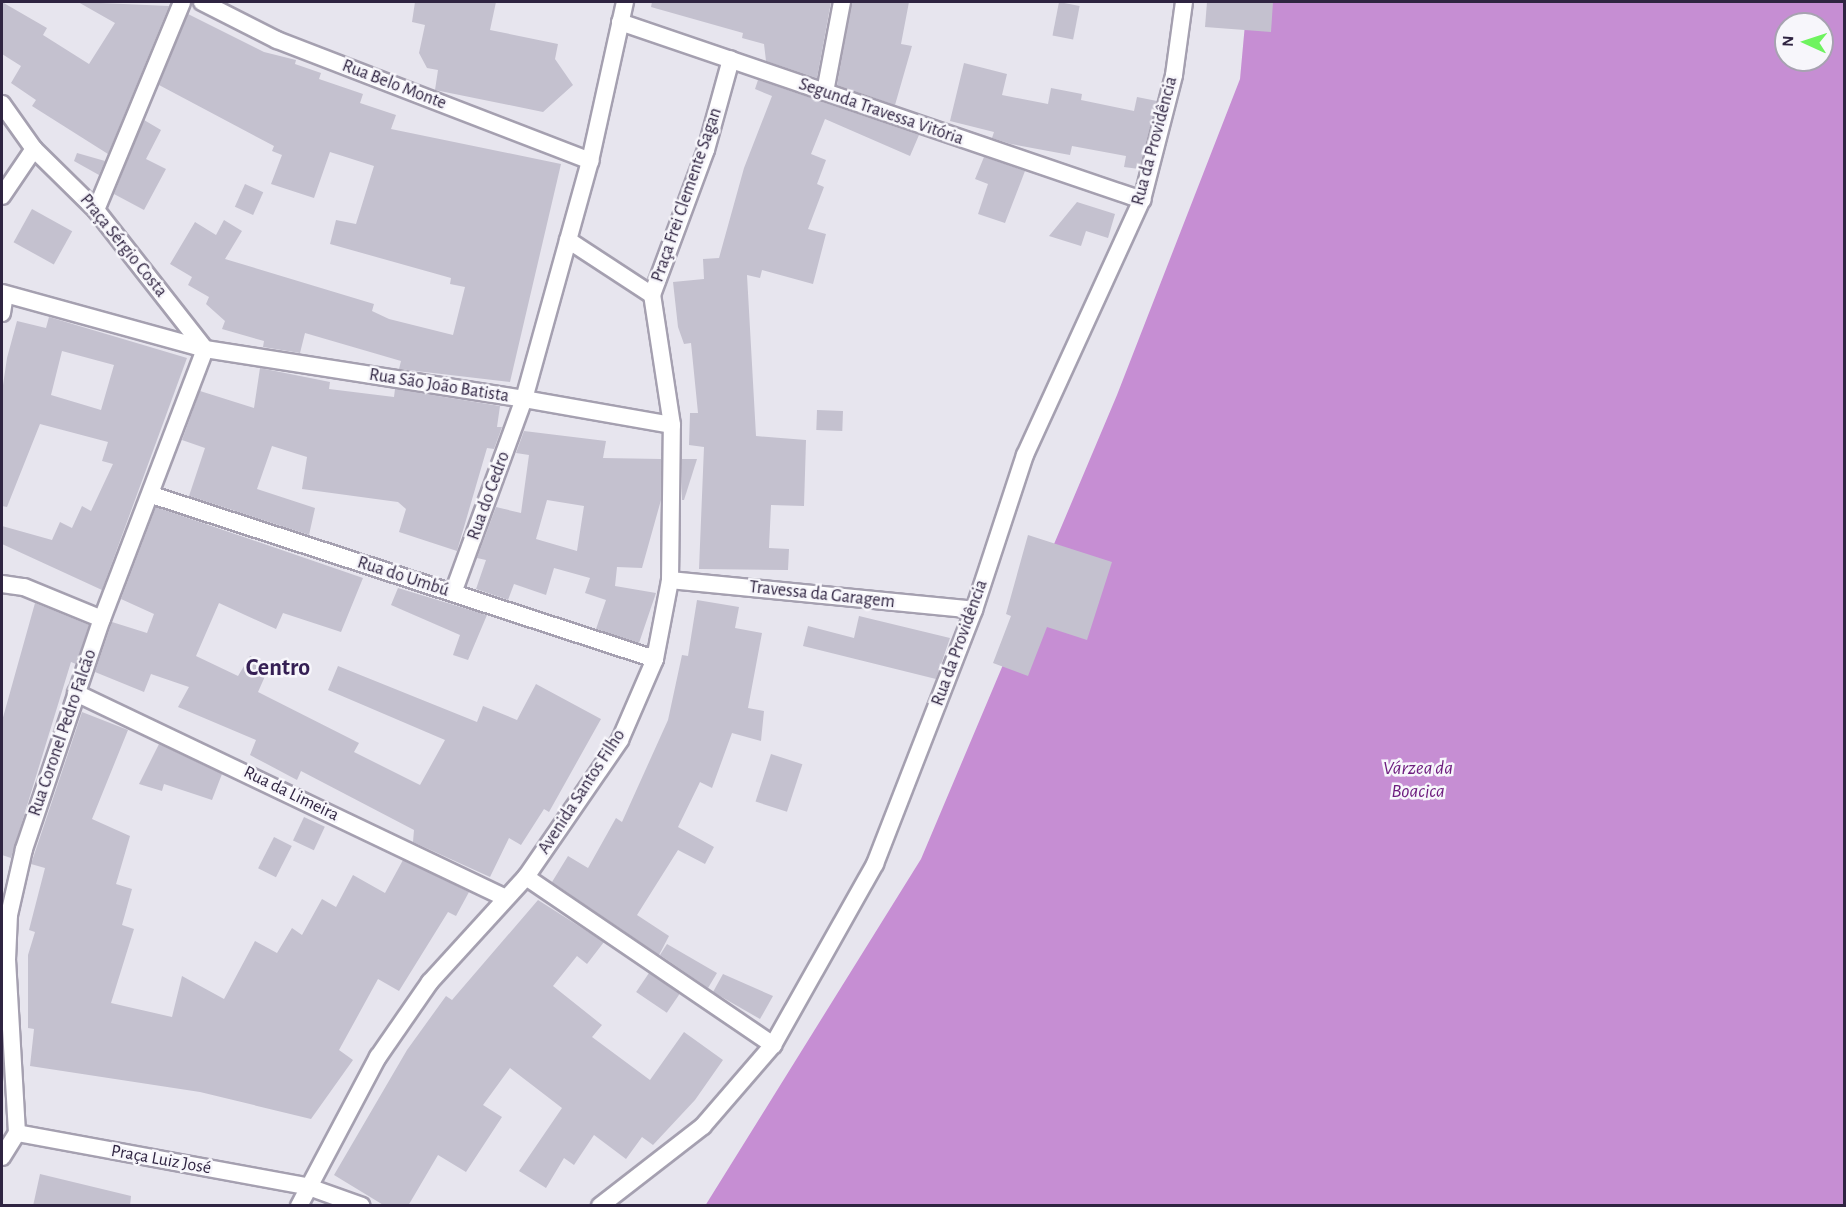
<!DOCTYPE html>
<meta charset="utf-8">
<style>
body{margin:0}
#map{position:relative;width:1846px;height:1207px;overflow:hidden;background:#e7e5ee;font-family:"Alegreya Sans",sans-serif}
div>[style]{position:absolute}
[style*='--x']{left:calc(var(--x)*1px);top:calc(var(--y)*1px);width:calc(var(--w)*1px);rotate:calc(var(--a)*1deg)}
.water>*{inset:0;background:#c68ed3}
.building>*{inset:0;background:#c4c1cf;transform-origin:0 0}
.roads{filter:drop-shadow(2px 0 #a5a0b0) drop-shadow(-2px 0 #a5a0b0) drop-shadow(0 2px #a5a0b0) drop-shadow(0 -2px #a5a0b0)}
.minor>*{height:16px;margin:-8px;padding:0 8px;transform-origin:8px;border-radius:8px;background:#fff}
.tertiary>*{height:16px;margin:-8px;padding:0 8px;transform-origin:8px;border-radius:8px;background:#fff}
span{translate:-50% -50%;white-space:nowrap;text-align:center;line-height:1.15;-webkit-text-stroke:5px #f7f6fb;paint-order:stroke}
.street-label{font-size:18px;color:#2f2441}
.water-label{font-size:20px;color:#6d1c7e;font-style:italic}
.district-label{font-size:24px;color:#351f54;font-weight:700}
.frame{position:absolute;inset:0;border:3px solid #2f2441;pointer-events:none}
.north{position:absolute;left:1774px;top:12px;width:60px;height:60px;box-sizing:border-box;background:#f7f6fb;border:2px solid #a7a2b1;border-radius:50%;rotate:273deg;font-size:16px;font-weight:700;line-height:24px;text-align:center;color:#2f2441}
.north::after{content:'';display:block;margin:auto;width:21px;height:27px;background:#6ef35f;clip-path:polygon(50% 0,100% 100%,50% 72%,0 100%)}
</style>
<div id="map">
<div class="water">
<div style="clip-path:polygon(evenodd,1247px 2px,1844px 2px,1844px 1205px,705px 1206px,921px 859px,1117px 395px,1240px 79px,1247px 2px,1786px 24px,1822px 24px,1822px 60px,1786px 60px,1786px 24px)"></div>
</div>
<div class="building">
<div style="clip-path:polygon(2px 2px,47px 28px,43px 35px,89px 64px,115px 23px,78px 2px,169px 6px,108px 154px,32px 106px,36px 100px,11px 83px,21px 66px,2px 54px)"></div>
<div style="clip-path:polygon(415px 2px,496px 2px,490px 30px,558px 44px,555px 59px,573px 85px,543px 112px,435px 90px,438px 70px,427px 68px,419px 53px,425px 25px,412px 22px)"></div>
<div style="clip-path:polygon(652px 2px,831px 2px,817px 78px,766px 61px,764px 44px,742px 38px,743px 33px,651px 7px)"></div>
<div style="clip-path:polygon(852px 2px,909px 2px,901px 44px,912px 46px,895px 105px,837px 85px)"></div>
<div style="left:1059px;top:2px;width:21px;height:34px;rotate:11deg"></div>
<div style="clip-path:polygon(1207px 2px,1273px 2px,1271px 32px,1205px 27px)"></div>
<div style="clip-path:polygon(188px 14px,264px 52px,296px 60px,295px 64px,321px 73px,319px 79px,363px 94px,360px 103px,396px 115px,391px 129px,561px 164px,510px 382px,399px 369px,401px 361px,305px 333px,300px 353px,263px 347px,264px 341px,222px 329px,225px 321px,206px 304px,209px 297px,188px 285px,192px 277px,170px 264px,195px 222px,216px 235px,224px 220px,242px 231px,225px 259px,374px 304px,372px 311px,389px 319px,453px 335px,465px 287px,450px 284px,451px 278px,330px 244px,336px 220px,356px 224px,374px 166px,330px 152px,314px 198px,271px 184px,282px 155px,272px 151px,274px 146px,159px 85px)"></div>
<div style="clip-path:polygon(964px 63px,1007px 74px,1002px 95px,1048px 104px,1051px 88px,1082px 94px,1081px 100px,1134px 111px,1137px 97px,1157px 101px,1139px 169px,1124px 167px,1126px 156px,1072px 146px,1070px 155px,1011px 144px,992px 138px,994px 132px,950px 121px)"></div>
<div style="clip-path:polygon(758px 80px,919px 135px,910px 156px,825px 119px,811px 154px,826px 160px,817px 184px,824px 187px,808px 229px,826px 234px,813px 284px,762px 270px,760px 278px,747px 275px,756px 436px,806px 440px,804px 506px,771px 505px,769px 548px,789px 549px,788px 570px,699px 569px,704px 447px,689px 445px,690px 413px,698px 413px,691px 343px,684px 344px,678px 327px,673px 282px,704px 279px,703px 259px,719px 258px,744px 168px,772px 96px,755px 89px)"></div>
<div style="clip-path:polygon(144px 120px,161px 130px,146px 159px,166px 169px,144px 210px,114px 194px)"></div>
<div style="clip-path:polygon(77px 153px,105px 161px,99px 175px,74px 161px)"></div>
<div style="clip-path:polygon(984px 157px,1025px 171px,1005px 223px,978px 214px,988px 184px,975px 179px)"></div>
<div style="left:245px;top:184px;width:20px;height:25px;rotate:24deg"></div>
<div style="clip-path:polygon(1077px 202px,1115px 214px,1108px 238px,1086px 231px,1081px 246px,1049px 236px)"></div>
<div style="left:32px;top:209px;width:46px;height:38px;rotate:29deg"></div>
<div style="clip-path:polygon(evenodd,49px 317px,187px 358px,102px 590px,2px 544px,2px 526px,52px 540px,60px 522px,72px 528px,82px 506px,91px 511px,113px 464px,102px 461px,108px 442px,40px 424px,7px 507px,2px 506px,2px 392px,7px 358px,17px 321px,46px 328px,49px 317px,62px 351px,114px 365px,101px 410px,51px 395px,62px 351px)"></div>
<div style="clip-path:polygon(260px 368px,330px 382px,329px 389px,394px 397px,395px 389px,500px 406px,497px 427px,502px 427px,494px 449px,487px 448px,457px 551px,399px 532px,406px 509px,398px 502px,302px 489px,307px 457px,272px 446px,257px 489px,315px 508px,309px 535px,189px 496px,205px 448px,182px 440px,200px 391px,254px 408px)"></div>
<div style="left:817px;top:410px;width:26px;height:20px;rotate:2deg"></div>
<div style="clip-path:polygon(evenodd,524px 431px,606px 441px,603px 458px,661px 459px,661px 500px,642px 568px,617px 567px,615px 586px,656px 593px,639px 643px,596px 629px,606px 600px,585px 593px,590px 578px,554px 568px,546px 595px,514px 584px,508px 600px,476px 589px,486px 560px,477px 558px,496px 507px,521px 513px,529px 455px,516px 453px,524px 431px,547px 500px,584px 506px,577px 551px,536px 539px,547px 500px)"></div>
<div style="clip-path:polygon(682px 459px,697px 459px,684px 500px,682px 500px)"></div>
<div style="clip-path:polygon(156px 507px,363px 578px,341px 632px,283px 613px,276px 629px,219px 603px,196px 656px,238px 676px,250px 656px,270px 665px,258px 692px,359px 743px,354px 752px,420px 785px,445px 740px,328px 690px,338px 666px,477px 722px,483px 706px,517px 720px,536px 684px,601px 719px,549px 812px,544px 809px,521px 845px,509px 838px,490px 877px,413px 842px,414px 830px,301px 771px,297px 780px,250px 755px,256px 740px,178px 707px,189px 687px,151px 674px,144px 692px,95px 672px,112px 622px,147px 633px,154px 614px,121px 599px)"></div>
<div style="clip-path:polygon(1028px 535px,1112px 562px,1087px 640px,1047px 627px,1028px 676px,993px 663px,1011px 616px,1006px 614px)"></div>
<div style="clip-path:polygon(398px 588px,487px 615px,468px 660px,453px 655px,460px 635px,391px 605px)"></div>
<div style="clip-path:polygon(697px 600px,739px 607px,735px 628px,762px 633px,748px 708px,764px 711px,761px 741px,732px 733px,712px 788px,700px 782px,678px 827px,714px 847px,705px 864px,678px 850px,637px 915px,669px 936px,659px 955px,552px 882px,568px 856px,588px 868px,616px 818px,622px 822px,668px 720px,682px 655px,688px 656px)"></div>
<div style="clip-path:polygon(35px 603px,89px 625px,76px 664px,71px 662px,11px 858px,2px 855px,2px 721px)"></div>
<div style="clip-path:polygon(859px 616px,950px 638px,936px 679px,803px 646px,808px 626px,854px 638px)"></div>
<div style="clip-path:polygon(82px 712px,128px 730px,92px 819px,130px 836px,116px 884px,132px 889px,122px 925px,134px 929px,111px 1003px,172px 1017px,182px 976px,224px 999px,255px 941px,277px 953px,292px 928px,302px 935px,322px 899px,336px 907px,353px 875px,385px 893px,403px 860px,469px 892px,456px 916px,448px 912px,399px 991px,378px 979px,339px 1050px,353px 1060px,311px 1119px,200px 1092px,30px 1066px,34px 1029px,28px 1028px,28px 955px,35px 932px,29px 930px,45px 868px,31px 864px)"></div>
<div style="clip-path:polygon(159px 744px,222px 774px,212px 800px,164px 784px,162px 791px,139px 784px)"></div>
<div style="left:771px;top:754px;width:33px;height:50px;rotate:18deg"></div>
<div style="left:304px;top:817px;width:23px;height:26px;rotate:25deg"></div>
<div style="left:274px;top:837px;width:20px;height:35px;rotate:27deg"></div>
<div style="clip-path:polygon(538px 900px,604px 942px,587px 964px,577px 956px,553px 986px,602px 1025px,592px 1037px,650px 1080px,684px 1032px,723px 1060px,695px 1100px,653px 1145px,642px 1137px,626px 1159px,594px 1135px,574px 1165px,564px 1158px,546px 1188px,519px 1171px,562px 1108px,510px 1068px,483px 1105px,502px 1117px,466px 1172px,438px 1155px,408px 1206px,385px 1206px,334px 1175px,407px 1050px,446px 996px,452px 1000px)"></div>
<div style="clip-path:polygon(667px 944px,717px 973px,708px 988px,660px 955px)"></div>
<div style="left:649px;top:973px;width:37px;height:23px;rotate:34deg"></div>
<div style="clip-path:polygon(723px 974px,773px 996px,760px 1019px,713px 992px)"></div>
<div style="clip-path:polygon(40px 1174px,131px 1196px,130px 1206px,33px 1206px)"></div>
</div>
<div class="roads">
<div class="minor">
<div style="--x:620;--y:22;--w:552;--a:18.83"></div>
<div style="--x:825;--y:92;--w:92;--a:-79.3"></div>
<div style="--x:2;--y:196;--w:57;--a:-55.8"></div>
<div style="--x:96;--y:210;--w:225;--a:-67.5"></div>
<div style="--x:568;--y:240;--w:100;--a:33.2"></div>
<div style="--x:2;--y:293;--w:211;--a:15.4"></div>
<div style="--x:2;--y:313;--w:18;--a:-81"></div>
<div style="--x:152;--y:495;--w:529;--a:18.06"></div>
<div style="--x:670;--y:580;--w:305;--a:5.6"></div>
<div style="--x:2;--y:584;--w:22;--a:8"></div>
<div style="--x:24;--y:587;--w:84;--a:22.3"></div>
<div style="--x:453;--y:593;--w:207;--a:-69.9"></div>
<div style="--x:524;--y:399;--w:150;--a:10"></div>
<div style="--x:76;--y:693;--w:474;--a:25.5"></div>
<div style="--x:526;--y:877;--w:299;--a:34.2"></div>
<div style="--x:17;--y:1133;--w:294;--a:10.4"></div>
<div style="--x:306;--y:1186;--w:59;--a:19.7"></div>
<div style="--x:299;--y:1206;--w:169;--a:-62.1"></div>
<div style="--x:378;--y:1057;--w:91;--a:-55.3"></div>
<div style="--x:430;--y:982;--w:142;--a:-47.6"></div>
<div style="--x:526;--y:877;--w:166;--a:-55.5"></div>
<div style="--x:620;--y:740;--w:88;--a:-66.6"></div>
<div style="--x:655;--y:659;--w:80;--a:-79.2"></div>
<div style="--x:670;--y:580;--w:155;--a:-89.3"></div>
<div style="--x:672;--y:425;--w:132;--a:-98.7"></div>
<div style="--x:652;--y:295;--w:155;--a:-69.6"></div>
<div style="--x:706;--y:150;--w:94;--a:-74.6"></div>
<div style="--x:600;--y:1206;--w:130;--a:-37.8"></div>
<div style="--x:703;--y:1126;--w:107;--a:-49.2"></div>
<div style="--x:773;--y:1045;--w:208;--a:-60.6"></div>
<div style="--x:875;--y:864;--w:273;--a:-68.7"></div>
<div style="--x:974;--y:610;--w:163;--a:-71.8"></div>
<div style="--x:1025;--y:455;--w:281;--a:-65.4"></div>
<div style="--x:1142;--y:200;--w:129;--a:-75.6"></div>
<div style="--x:1174;--y:75;--w:74;--a:-82.2"></div>
</div>
<div class="tertiary">
<div style="--x:202;--y:2;--w:84;--a:26.9"></div>
<div style="--x:277;--y:40;--w:336;--a:21.1"></div>
<div style="--x:2;--y:104;--w:55;--a:54.6"></div>
<div style="--x:34;--y:149;--w:87;--a:44.5"></div>
<div style="--x:96;--y:210;--w:177;--a:51.9"></div>
<div style="--x:205;--y:349;--w:323;--a:8.9"></div>
<div style="--x:524;--y:399;--w:247;--a:-74.5"></div>
<div style="--x:590;--y:161;--w:163;--a:-77.6"></div>
<div style="--x:2;--y:1157;--w:28;--a:-58"></div>
<div style="--x:17;--y:1133;--w:173;--a:-93.3"></div>
<div style="--x:7;--y:960;--w:45;--a:-87.5"></div>
<div style="--x:9;--y:915;--w:68;--a:-77.2"></div>
<div style="--x:24;--y:849;--w:243;--a:-71.3"></div>
<div style="--x:102;--y:619;--w:289;--a:-69.1"></div>
</div>
</div>
<div class="street-label">
<span style="left:394px;top:85px;rotate:21deg">Rua Belo Monte</span>
<span style="left:881px;top:112px;rotate:19deg">Segunda Travessa Vitória</span>
<span style="left:1155px;top:141px;rotate:-75deg">Rua da Providência</span>
<span style="left:687px;top:195px;rotate:-71deg">Praça Frei Clemente Sagan</span>
<span style="left:123px;top:246px;rotate:51deg">Praça Sérgio Costa</span>
<span style="left:439px;top:386px;rotate:9deg">Rua São João Batista</span>
<span style="left:489px;top:496px;rotate:-70deg">Rua do Cedro</span>
<span style="left:403px;top:577px;rotate:18deg">Rua do Umbú</span>
<span style="left:822px;top:595px;rotate:6deg">Travessa da Garagem</span>
<span style="left:960px;top:643px;rotate:-70deg">Rua da Providência</span>
<span style="left:63px;top:733px;rotate:-71deg">Rua Coronel Pedro Falcão</span>
<span style="left:582px;top:792px;rotate:-57deg">Avenida Santos Filho</span>
<span style="left:291px;top:794px;rotate:26deg">Rua da Limeira</span>
<span style="left:161px;top:1160px;rotate:10deg">Praça Luiz José</span>
</div>
<div class="water-label">
<span style="left:1418px;top:780px">Várzea da<br>Boacica</span>
</div>
<div class="district-label">
<span style="left:278px;top:669px">Centro</span>
</div>
<div class="frame"></div>
<div class="north">N</div>
</div>
